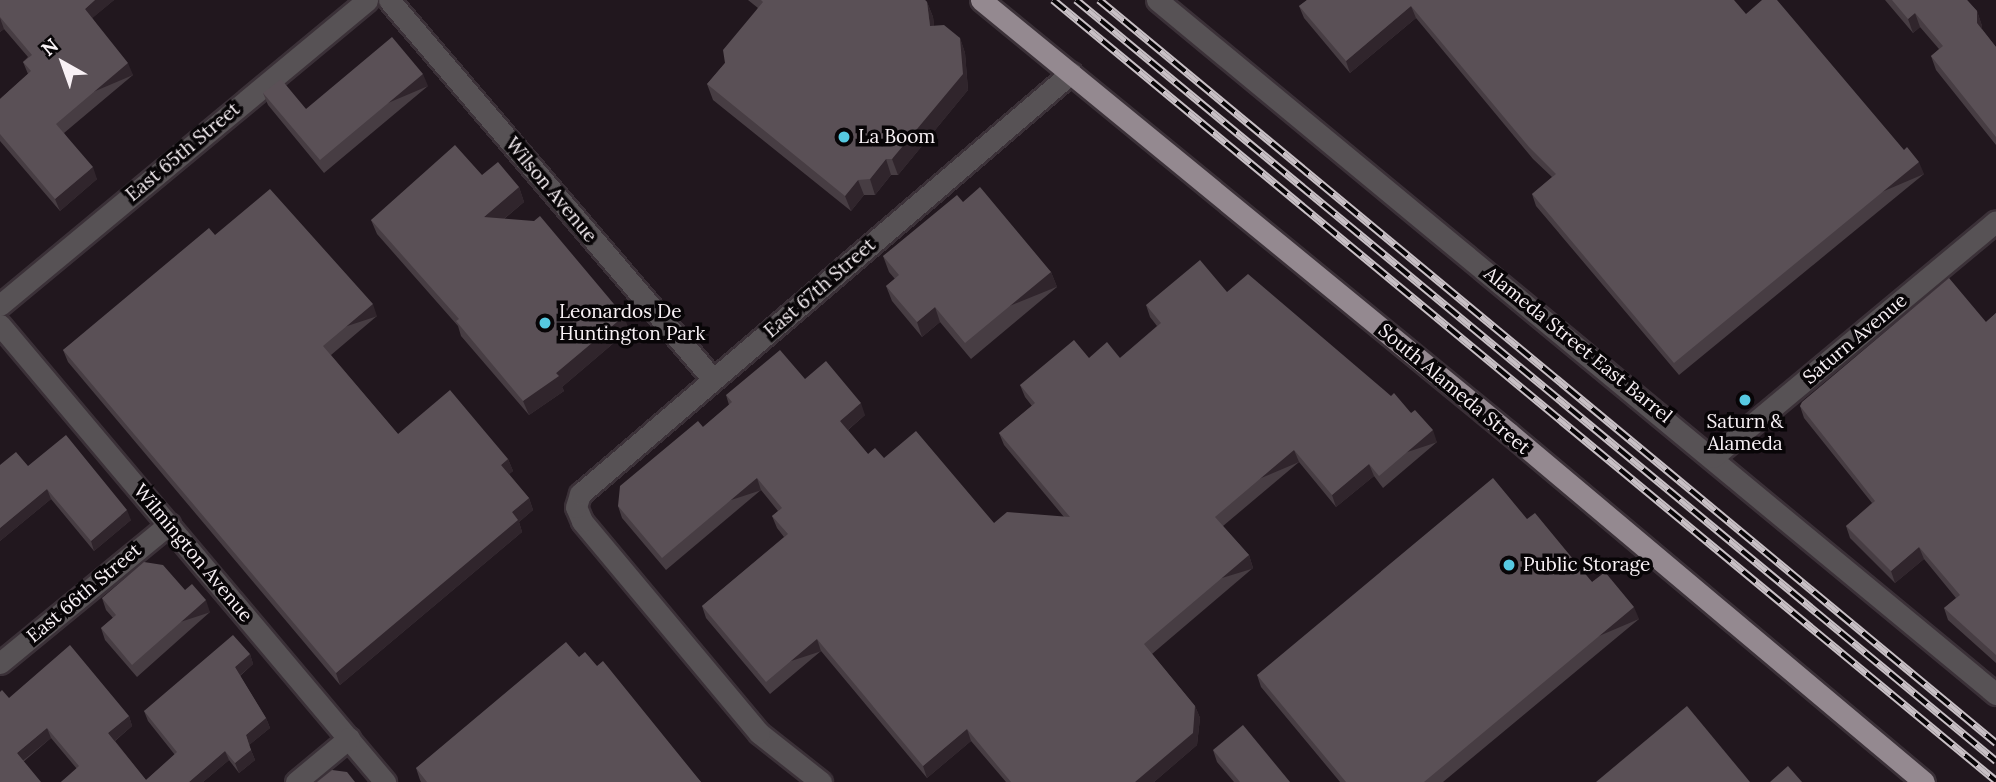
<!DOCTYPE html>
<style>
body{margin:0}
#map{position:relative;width:1996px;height:782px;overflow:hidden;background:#21171e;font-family:Lora,serif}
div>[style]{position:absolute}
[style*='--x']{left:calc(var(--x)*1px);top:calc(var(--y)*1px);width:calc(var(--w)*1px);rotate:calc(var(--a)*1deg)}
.roads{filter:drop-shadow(2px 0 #3b3138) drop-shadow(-2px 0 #3b3138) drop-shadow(0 2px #3b3138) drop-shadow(0 -2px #3b3138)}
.minor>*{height:21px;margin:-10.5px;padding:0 10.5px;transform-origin:10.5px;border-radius:10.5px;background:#575255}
.tertiary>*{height:21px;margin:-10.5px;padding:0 10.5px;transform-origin:10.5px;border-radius:10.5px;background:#575255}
.primary>*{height:21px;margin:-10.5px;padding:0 10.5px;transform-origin:10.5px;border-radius:10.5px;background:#948990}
.rail>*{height:8px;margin-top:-4px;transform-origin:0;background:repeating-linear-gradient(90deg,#080507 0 16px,#c8c0c5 0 32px);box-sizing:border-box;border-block:2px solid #c8c0c5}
.wall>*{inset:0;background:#473d43}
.shaded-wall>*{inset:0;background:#30252c;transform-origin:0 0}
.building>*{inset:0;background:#5a5056}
.dots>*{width:19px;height:19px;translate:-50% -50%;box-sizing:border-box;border:4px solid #080507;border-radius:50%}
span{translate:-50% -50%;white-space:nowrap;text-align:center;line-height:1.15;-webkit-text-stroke:7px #080507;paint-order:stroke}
.poi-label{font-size:19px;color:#f8f1f5}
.left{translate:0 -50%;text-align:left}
.street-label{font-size:19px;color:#f8f1f5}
.north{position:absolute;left:28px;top:28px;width:70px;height:70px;-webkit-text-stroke:5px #080507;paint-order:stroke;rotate:320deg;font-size:19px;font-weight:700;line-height:28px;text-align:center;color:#f8f1f5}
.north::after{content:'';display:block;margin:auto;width:24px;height:32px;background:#f8f1f5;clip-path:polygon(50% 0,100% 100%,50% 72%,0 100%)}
</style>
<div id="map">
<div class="roads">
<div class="minor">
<div style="--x:389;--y:0;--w:499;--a:49.5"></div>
<div style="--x:0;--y:305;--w:477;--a:-39.7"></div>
<div style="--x:0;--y:325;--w:598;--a:49.89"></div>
<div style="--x:0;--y:663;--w:219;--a:-39.4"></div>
<div style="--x:296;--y:782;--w:69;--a:-39.7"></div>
<div style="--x:821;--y:782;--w:79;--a:-141.7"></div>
<div style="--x:759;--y:733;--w:276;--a:-129.9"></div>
<div style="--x:582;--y:521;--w:15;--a:-113"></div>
<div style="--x:576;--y:507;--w:14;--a:-73"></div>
<div style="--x:580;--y:494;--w:647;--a:-40.61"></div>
</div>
<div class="tertiary">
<div style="--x:1157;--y:0;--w:1089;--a:39.6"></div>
<div style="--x:1713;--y:457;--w:368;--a:-39.8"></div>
</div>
<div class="primary">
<div style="--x:981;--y:0;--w:683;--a:39.35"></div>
<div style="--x:1509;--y:433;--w:542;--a:40.06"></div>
</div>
</div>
<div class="rail">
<div style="--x:1053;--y:0;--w:1224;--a:39.63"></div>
<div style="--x:1076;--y:0;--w:1194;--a:39.6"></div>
<div style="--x:1099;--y:0;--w:1165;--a:39.64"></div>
</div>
<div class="wall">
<div style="clip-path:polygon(0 0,114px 0,92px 18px,133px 75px,64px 133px,97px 179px,60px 211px,0 141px,0 99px,28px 74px,23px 62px,28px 57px,4px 29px,0 32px)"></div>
<div style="clip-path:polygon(748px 0,925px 0,927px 2px,933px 17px,934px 26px,960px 38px,965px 53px,968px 90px,898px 175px,891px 175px,875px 195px,864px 195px,851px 211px,713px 100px,707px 84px,725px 63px,758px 8px)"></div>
<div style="clip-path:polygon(1307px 0,1746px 14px,1924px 174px,1679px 375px,1536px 206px,1532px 194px,1552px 177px,1533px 159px,1416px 18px,1350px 73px,1304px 18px,1299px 6px)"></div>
<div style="clip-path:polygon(1885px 0,1967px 0,1977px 11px,1982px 26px,1982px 29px,1996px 47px,1996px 145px,1936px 70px,1931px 56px,1939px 49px,1920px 27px,1913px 33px)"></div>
<div style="clip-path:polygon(428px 86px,324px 173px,268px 105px,263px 93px,306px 109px)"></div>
<div style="clip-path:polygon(482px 175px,519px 187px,524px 202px,504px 219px,629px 330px,562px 387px,564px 391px,529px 415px,461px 336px,458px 326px,377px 234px,371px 220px)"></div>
<div style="clip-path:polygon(963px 202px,1051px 272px,1057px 287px,971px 359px,940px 322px,922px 337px,892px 301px,886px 286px,895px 279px,889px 272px,883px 256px)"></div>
<div style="clip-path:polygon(215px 235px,377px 316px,331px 355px,398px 434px,508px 459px,513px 471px,509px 474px,529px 498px,533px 510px,519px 522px,522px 532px,340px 685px,68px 362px,63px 350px)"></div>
<div style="clip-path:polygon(1227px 292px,1411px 413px,1437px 442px,1383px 488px,1374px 476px,1336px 507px,1299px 462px,1223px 526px,1249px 555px,1253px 568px,1152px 654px,1195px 706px,1200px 718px,1197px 745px,1154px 782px,1006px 782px,971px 741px,927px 778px,821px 651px,770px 694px,706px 618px,702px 606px,784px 537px,777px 528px,772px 516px,778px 511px,761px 490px,666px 570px,622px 518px,618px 506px,703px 427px,729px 405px,726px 395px,805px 379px,865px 415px,848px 430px,868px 454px,884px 458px,994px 523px,1064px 517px,1004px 445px,999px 433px,1032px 406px,1025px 397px,1020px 385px,1089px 358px,1120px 358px,1157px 326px,1150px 317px,1146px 305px)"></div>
<div style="clip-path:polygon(1996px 313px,1996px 663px,1948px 620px,1944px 608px,1956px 598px,1924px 559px,1895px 583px,1850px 538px,1846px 526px,1872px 503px,1804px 418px,1800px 406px,1986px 322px)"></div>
<div style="clip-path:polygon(0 465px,28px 466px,131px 520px,94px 551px,51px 499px,0 541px)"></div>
<div style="clip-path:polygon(1527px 519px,1592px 582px,1639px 619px,1443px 782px,1340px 782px,1261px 687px,1257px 675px)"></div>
<div style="clip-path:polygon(185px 590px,210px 612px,137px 677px,105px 640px,101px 628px,113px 618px,106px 610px,102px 598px)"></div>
<div style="clip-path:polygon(250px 654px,253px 664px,240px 676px,266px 718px,270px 728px,249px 745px,255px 760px,239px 773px,229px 760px,203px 782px,61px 782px,77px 769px,51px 738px,0 782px,9px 698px,129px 716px,132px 726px,115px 741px,146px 780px,175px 755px,148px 721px,144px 711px)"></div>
<div style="clip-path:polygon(579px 657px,597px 666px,701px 782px,421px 782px,420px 780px,416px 768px)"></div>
<div style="clip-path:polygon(1213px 750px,1290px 782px,1234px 782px,1217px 762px)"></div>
</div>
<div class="shaded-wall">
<div style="clip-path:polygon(95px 0,114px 0,89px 21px,85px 9px)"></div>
<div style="clip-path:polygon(927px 2px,933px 17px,936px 42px,930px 26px)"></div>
<div style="clip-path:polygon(1411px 6px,1416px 18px,1350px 73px,1346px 61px)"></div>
<div style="clip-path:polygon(1977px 11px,1982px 26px,1982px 37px,1977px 23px)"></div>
<div style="clip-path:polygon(1915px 13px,1920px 27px,1913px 33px,1908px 19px)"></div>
<div style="clip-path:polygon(0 18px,4px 29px,0 32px)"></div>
<div style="clip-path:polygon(960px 38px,965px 53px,968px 90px,898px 175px,892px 159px)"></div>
<div style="left:128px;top:63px;width:13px;height:94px;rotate:67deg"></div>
<div style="left:423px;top:74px;width:13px;height:134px;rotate:67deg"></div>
<div style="clip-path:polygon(886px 159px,891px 175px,875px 195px,870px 179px)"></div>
<div style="left:1919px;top:162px;width:13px;height:317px;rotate:67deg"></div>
<div style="clip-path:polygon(93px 167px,97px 179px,60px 211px,55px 199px)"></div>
<div style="clip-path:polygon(858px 180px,864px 195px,851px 211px,845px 196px)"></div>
<div style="clip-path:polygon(519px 187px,524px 202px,489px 231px,484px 217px)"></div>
<div style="left:1051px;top:272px;width:16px;height:112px;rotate:68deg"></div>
<div style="left:373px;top:304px;width:13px;height:65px;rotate:72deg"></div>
<div style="clip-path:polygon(935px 307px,940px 322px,922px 337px,917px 322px)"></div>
<div style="clip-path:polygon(624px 316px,629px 330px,562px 387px,564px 391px,529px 415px,523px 401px)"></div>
<div style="clip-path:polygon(861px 403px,865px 415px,844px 433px,840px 421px)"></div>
<div style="left:1433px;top:430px;width:13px;height:71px;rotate:72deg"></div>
<div style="left:1294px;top:450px;width:13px;height:104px;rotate:67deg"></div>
<div style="clip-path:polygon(508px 459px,513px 471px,506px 477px,501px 465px)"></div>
<div style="clip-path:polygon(1369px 464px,1374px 476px,1336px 507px,1332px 495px)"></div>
<div style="left:757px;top:478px;width:13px;height:124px;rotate:72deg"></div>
<div style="clip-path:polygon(47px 489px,51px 499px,0 541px,0 528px)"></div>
<div style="clip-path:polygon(529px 498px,533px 510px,519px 522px,522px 532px,340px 685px,336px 673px,512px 512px)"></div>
<div style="clip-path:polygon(127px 510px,131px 520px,94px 551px,91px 541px)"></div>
<div style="clip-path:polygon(1919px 547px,1924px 559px,1895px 583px,1891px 571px)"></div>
<div style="left:1249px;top:555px;width:14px;height:138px;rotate:73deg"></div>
<div style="left:206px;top:600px;width:13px;height:98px;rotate:72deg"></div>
<div style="left:1634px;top:607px;width:13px;height:273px;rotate:67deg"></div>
<div style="left:817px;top:639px;width:13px;height:67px;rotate:72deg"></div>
<div style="clip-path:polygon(250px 654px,253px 664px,238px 677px,235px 667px)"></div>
<div style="clip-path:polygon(1195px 706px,1200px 718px,1197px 745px,1154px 782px,1135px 782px)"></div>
<div style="clip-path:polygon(129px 716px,132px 726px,112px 743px,108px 733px)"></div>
<div style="clip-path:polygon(266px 718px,270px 728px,249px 745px,246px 735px)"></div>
<div style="clip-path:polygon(47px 728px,51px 738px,20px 763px,17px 753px)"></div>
<div style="clip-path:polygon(967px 729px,971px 741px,927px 778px,923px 766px)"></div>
<div style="clip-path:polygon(251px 750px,255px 760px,239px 773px,235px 763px)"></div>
<div style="clip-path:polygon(225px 751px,229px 760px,203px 782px,189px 782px)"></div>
</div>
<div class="building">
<div style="clip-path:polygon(0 0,95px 0,85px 9px,128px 63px,56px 124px,93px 167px,55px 199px,0 134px,0 99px,31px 71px,23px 62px,32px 55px,0 17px)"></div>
<div style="clip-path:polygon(761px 0,925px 0,927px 2px,930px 26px,944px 25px,960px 38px,963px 74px,892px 159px,886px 159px,870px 179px,858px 180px,845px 196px,707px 84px,725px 63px,723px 50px,763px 2px)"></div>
<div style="clip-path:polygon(1307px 0,1734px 0,1746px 14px,1762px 0,1777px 0,1904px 150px,1907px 147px,1919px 162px,1674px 363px,1532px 194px,1556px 174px,1529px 147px,1411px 6px,1346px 61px,1299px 6px)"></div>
<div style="clip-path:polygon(1892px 0,1967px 0,1977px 11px,1977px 23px,1996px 47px,1996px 137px,1931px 56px,1943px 46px,1915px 13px,1908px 19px)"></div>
<div style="clip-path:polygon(392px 37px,423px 74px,320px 160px,263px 93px,281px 79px,306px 109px)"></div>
<div style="clip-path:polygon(455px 145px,482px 175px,498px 162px,519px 187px,484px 217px,534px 221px,540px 216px,624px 316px,556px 373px,559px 376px,523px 401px,456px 321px,459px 319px,371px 220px)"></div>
<div style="clip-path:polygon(980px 187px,1051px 272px,965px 343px,935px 307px,917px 322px,886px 286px,899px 275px,883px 256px,957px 195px,963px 202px)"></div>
<div style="clip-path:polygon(270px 189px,373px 304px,323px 346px,398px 434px,450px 390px,508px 459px,501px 465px,529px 498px,512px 512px,518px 520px,336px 673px,63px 350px,209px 228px,215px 235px)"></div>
<div style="clip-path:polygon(1200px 260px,1227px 292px,1248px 274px,1391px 396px,1394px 393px,1411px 413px,1415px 410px,1433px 430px,1379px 476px,1369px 464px,1332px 495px,1294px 450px,1215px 517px,1249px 555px,1144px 644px,1195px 706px,1193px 733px,1135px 782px,1011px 782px,967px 729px,923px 766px,817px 639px,766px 682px,702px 606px,788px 534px,772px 516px,782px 508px,757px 478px,662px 558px,618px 506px,620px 486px,698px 421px,703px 427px,732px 402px,726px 395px,780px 350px,805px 379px,826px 361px,861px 403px,840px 421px,868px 454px,875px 448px,884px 458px,916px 431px,994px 523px,1007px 512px,1070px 517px,999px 433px,1035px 403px,1020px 385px,1074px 340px,1089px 358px,1107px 342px,1120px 358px,1161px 323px,1146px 305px)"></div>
<div style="clip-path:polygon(1949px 278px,1986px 322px,1996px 313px,1996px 655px,1944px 608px,1960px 595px,1919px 547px,1891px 571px,1846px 526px,1875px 501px,1800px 406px,1802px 402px)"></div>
<div style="clip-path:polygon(66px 435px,127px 510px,91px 541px,47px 489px,0 528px,0 465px,16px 452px,28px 466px)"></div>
<div style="clip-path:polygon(1493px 478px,1527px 519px,1535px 513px,1592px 582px,1605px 572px,1634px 607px,1424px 782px,1346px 782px,1257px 675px)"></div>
<div style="clip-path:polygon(144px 562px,163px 565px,185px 590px,192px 584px,206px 600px,132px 665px,101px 628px,116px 615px,102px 598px)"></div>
<div style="clip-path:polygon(233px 635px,250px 654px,235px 667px,266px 718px,246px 735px,251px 750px,235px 763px,225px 751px,189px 782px,61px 782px,79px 766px,47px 728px,17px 753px,41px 782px,0 782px,0 692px,2px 690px,9px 698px,70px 645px,129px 716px,108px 733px,146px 780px,177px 752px,144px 711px)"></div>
<div style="clip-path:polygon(566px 642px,579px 657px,585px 652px,597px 666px,603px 661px,701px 782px,427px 782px,416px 768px)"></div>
<div style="clip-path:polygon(1687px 706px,1750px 782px,1596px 782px)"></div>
<div style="clip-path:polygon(1243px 725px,1290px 782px,1240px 782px,1213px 750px)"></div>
<div style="clip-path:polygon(1788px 766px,1802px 782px,1770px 782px)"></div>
<div style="clip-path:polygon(332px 770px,347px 772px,355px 782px,317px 782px)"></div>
</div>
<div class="dots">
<div style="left:844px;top:137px;background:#56c9e1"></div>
<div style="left:545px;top:323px;background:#56c9e1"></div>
<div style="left:1745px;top:400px;background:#56c9e1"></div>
<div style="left:1509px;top:565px;background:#56c9e1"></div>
</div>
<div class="poi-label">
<span class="left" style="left:858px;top:137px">La Boom</span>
<span class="left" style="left:559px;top:323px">Leonardos De<br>Huntington Park</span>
<span style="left:1745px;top:433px">Saturn &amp;<br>Alameda</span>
<span class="left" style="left:1523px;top:565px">Public Storage</span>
</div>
<div class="street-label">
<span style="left:183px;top:152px;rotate:-40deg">East 65th Street</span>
<span style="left:551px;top:190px;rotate:50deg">Wilson Avenue</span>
<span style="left:820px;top:288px;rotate:-41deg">East 67th Street</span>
<span style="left:1855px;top:339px;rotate:-40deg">Saturn Avenue</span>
<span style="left:1578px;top:345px;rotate:39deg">Alameda Street East Barrel</span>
<span style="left:1454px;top:389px;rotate:40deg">South Alameda Street</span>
<span style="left:193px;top:553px;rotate:50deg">Wilmington Avenue</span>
<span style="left:84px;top:593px;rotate:-40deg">East 66th Street</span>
</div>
<div class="north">N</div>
</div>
